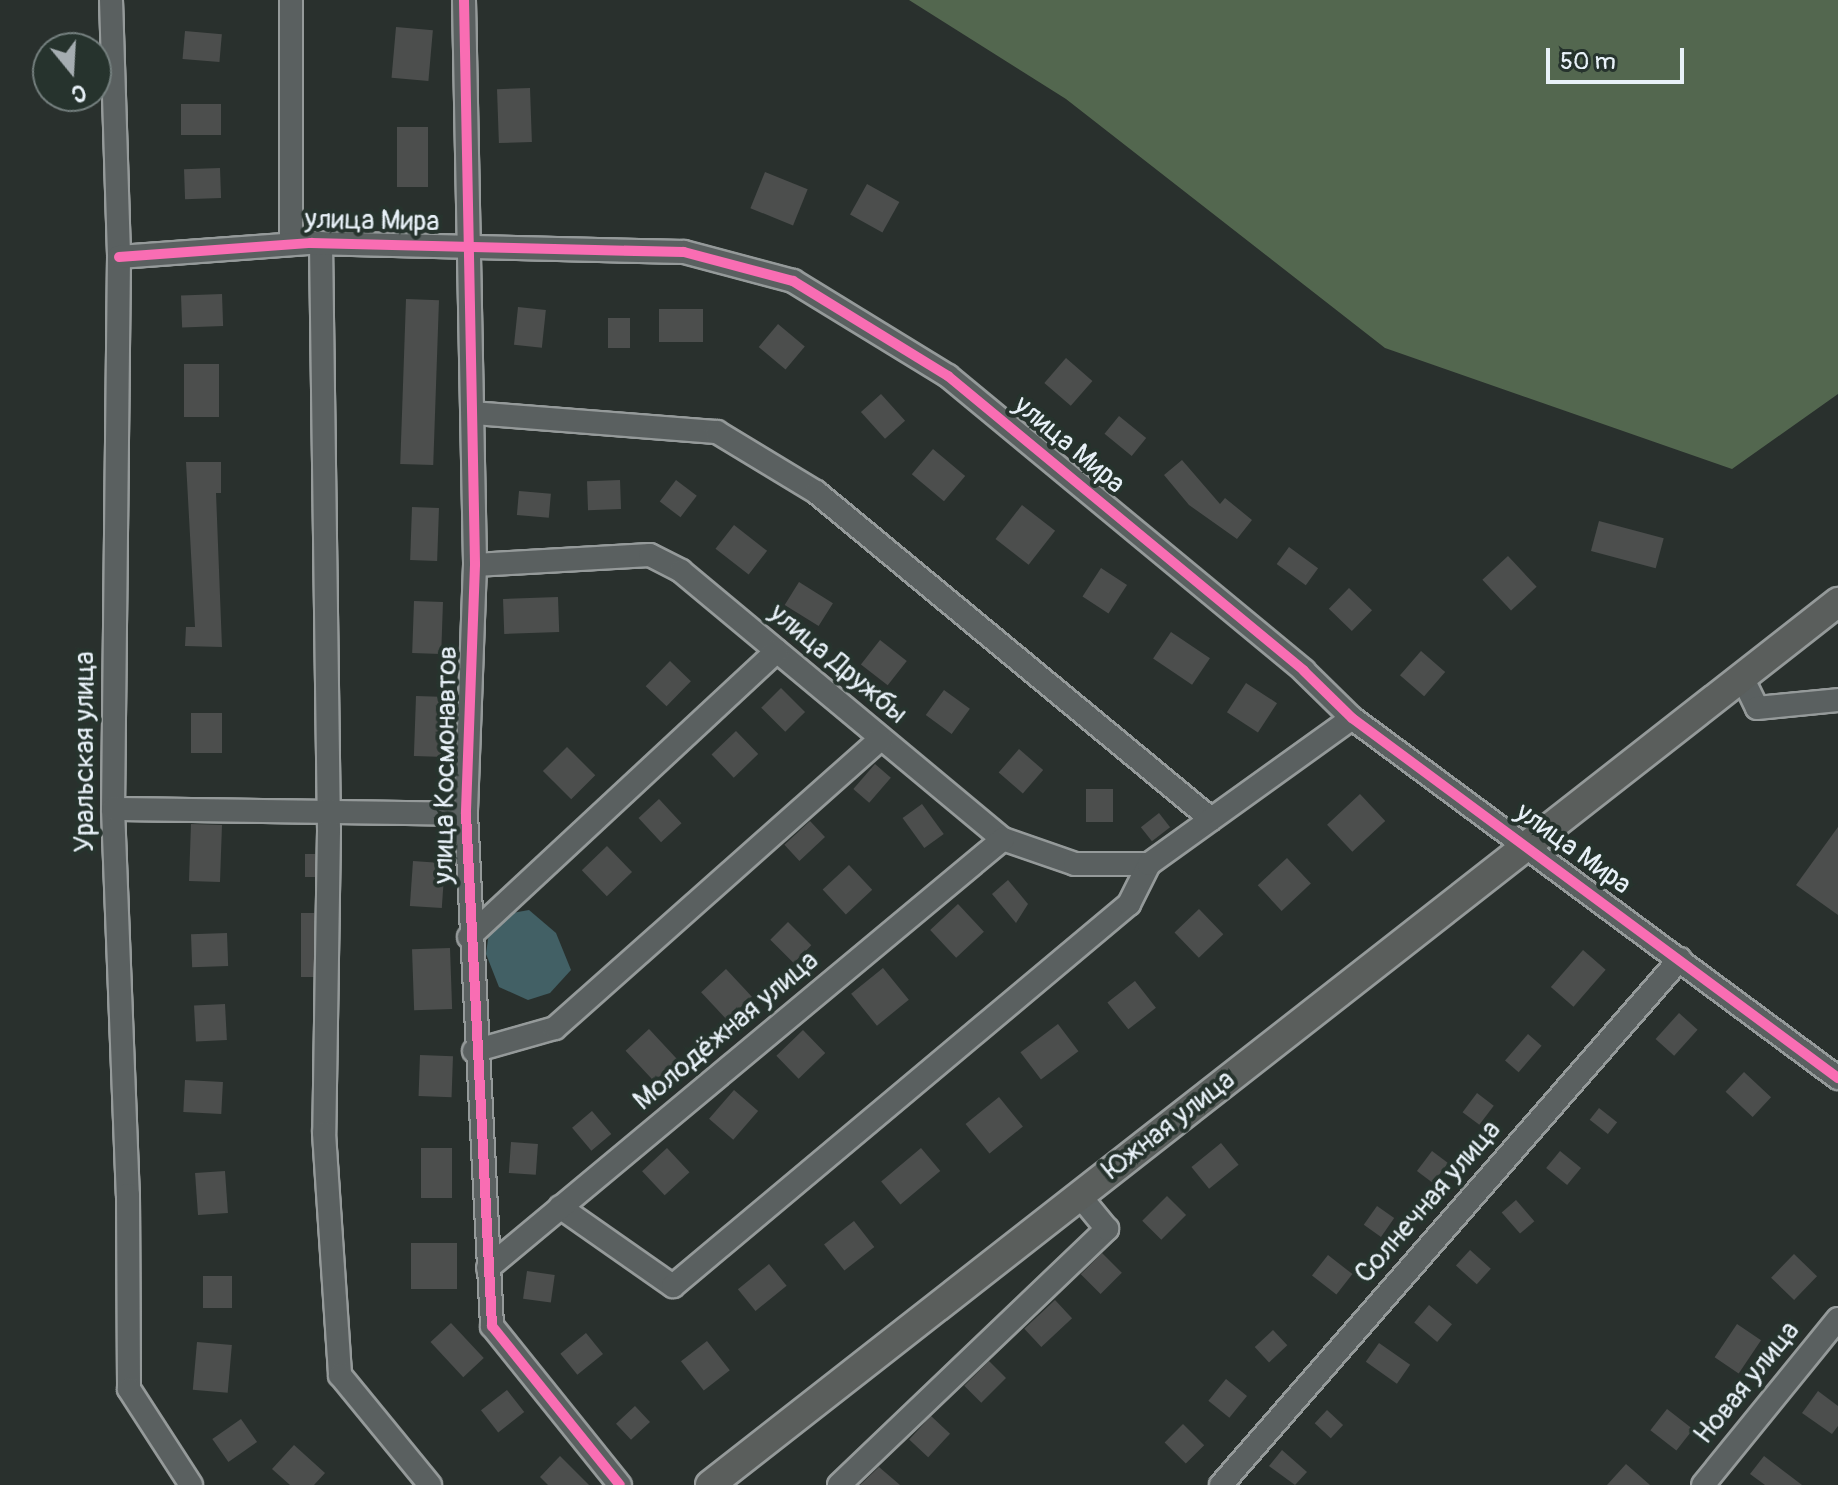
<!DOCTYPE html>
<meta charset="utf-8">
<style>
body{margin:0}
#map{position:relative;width:1838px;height:1485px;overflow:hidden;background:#29302d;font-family:Pangolin,sans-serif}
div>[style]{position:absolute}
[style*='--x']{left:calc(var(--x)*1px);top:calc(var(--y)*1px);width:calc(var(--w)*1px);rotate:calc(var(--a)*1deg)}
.green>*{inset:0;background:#53674f}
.water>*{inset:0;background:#426065}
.building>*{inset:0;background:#4c4e4d;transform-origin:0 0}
.roads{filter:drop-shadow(2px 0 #959a9a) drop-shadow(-2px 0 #959a9a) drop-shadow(0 2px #959a9a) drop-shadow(0 -2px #959a9a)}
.minor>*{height:22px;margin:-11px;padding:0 11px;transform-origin:11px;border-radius:11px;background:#5a6060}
.major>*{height:28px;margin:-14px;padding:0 14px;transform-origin:14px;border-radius:14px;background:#5a5e5c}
.cycleway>*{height:10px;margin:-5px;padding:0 5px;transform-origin:5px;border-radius:5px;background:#f96db3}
span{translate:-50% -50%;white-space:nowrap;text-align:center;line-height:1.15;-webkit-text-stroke:8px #26332d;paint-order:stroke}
.street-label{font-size:28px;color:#e8f1f8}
.north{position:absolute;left:32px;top:32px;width:80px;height:80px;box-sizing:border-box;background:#26332d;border:2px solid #747f7e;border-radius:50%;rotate:162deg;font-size:22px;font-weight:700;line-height:32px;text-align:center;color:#e8f1f8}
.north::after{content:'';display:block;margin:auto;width:28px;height:36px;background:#a5adb1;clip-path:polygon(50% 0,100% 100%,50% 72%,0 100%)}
.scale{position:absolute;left:1546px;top:48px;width:138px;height:36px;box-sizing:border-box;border:4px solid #e8f1f8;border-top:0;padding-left:10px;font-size:24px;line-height:28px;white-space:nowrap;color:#e8f1f8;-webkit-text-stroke:6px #26332d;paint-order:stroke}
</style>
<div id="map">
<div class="green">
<div style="clip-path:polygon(909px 0,1838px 0,1838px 394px,1732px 469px,1385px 348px,1066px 99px)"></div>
</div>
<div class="water">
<div style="clip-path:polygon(529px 910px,556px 933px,571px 970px,550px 993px,528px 1000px,499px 987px,486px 954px,491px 917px)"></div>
</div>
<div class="building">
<div style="left:396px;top:27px;width:37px;height:51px;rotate:5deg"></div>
<div style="left:185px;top:31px;width:37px;height:28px;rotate:5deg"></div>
<div style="left:530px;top:88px;width:54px;height:33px;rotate:88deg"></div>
<div style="left:181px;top:104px;width:40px;height:31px"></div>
<div style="left:397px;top:127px;width:31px;height:60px"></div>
<div style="left:220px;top:168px;width:30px;height:36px;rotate:88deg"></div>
<div style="left:765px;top:172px;width:46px;height:39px;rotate:22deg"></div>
<div style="left:867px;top:184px;width:37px;height:35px;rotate:29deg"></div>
<div style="left:222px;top:294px;width:32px;height:41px;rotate:88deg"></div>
<div style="left:406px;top:299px;width:33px;height:165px;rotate:2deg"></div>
<div style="left:518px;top:307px;width:28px;height:38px;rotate:6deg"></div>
<div style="left:659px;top:309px;width:44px;height:33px"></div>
<div style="left:630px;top:318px;width:30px;height:22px;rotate:90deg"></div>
<div style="left:778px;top:324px;width:35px;height:30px;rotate:40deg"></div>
<div style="left:1066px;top:358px;width:35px;height:33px;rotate:41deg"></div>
<div style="left:184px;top:364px;width:35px;height:53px"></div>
<div style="left:881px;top:394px;width:36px;height:27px;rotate:48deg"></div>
<div style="left:1119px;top:416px;width:35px;height:23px;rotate:39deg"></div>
<div style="left:933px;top:449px;width:42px;height:33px;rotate:40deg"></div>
<div style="clip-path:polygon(1182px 460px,1220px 504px,1225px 498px,1252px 520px,1237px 539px,1189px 505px,1164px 475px)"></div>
<div style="clip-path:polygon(186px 462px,221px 462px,221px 493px,216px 493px,222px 647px,185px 646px,186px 627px,195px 627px)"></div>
<div style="left:620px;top:480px;width:29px;height:33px;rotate:88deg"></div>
<div style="left:676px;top:480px;width:26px;height:27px;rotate:37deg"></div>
<div style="left:519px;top:491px;width:32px;height:24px;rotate:5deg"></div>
<div style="left:1022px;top:505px;width:42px;height:43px;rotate:38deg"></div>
<div style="left:412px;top:507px;width:27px;height:53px;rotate:2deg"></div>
<div style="left:1599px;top:521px;width:67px;height:31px;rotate:15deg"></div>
<div style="left:734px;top:525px;width:42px;height:30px;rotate:38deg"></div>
<div style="left:1289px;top:547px;width:36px;height:21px;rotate:36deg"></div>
<div style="left:1508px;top:556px;width:42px;height:35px;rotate:47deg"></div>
<div style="left:1101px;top:568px;width:31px;height:34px;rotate:33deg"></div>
<div style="left:799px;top:582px;width:40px;height:27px;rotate:32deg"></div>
<div style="left:1349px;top:588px;width:32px;height:29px;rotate:44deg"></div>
<div style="left:558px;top:597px;width:35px;height:55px;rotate:88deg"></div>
<div style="left:414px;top:601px;width:29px;height:52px;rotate:2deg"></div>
<div style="left:1171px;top:632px;width:47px;height:32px;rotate:34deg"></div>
<div style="left:880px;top:640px;width:34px;height:31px;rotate:38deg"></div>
<div style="left:1421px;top:651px;width:32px;height:32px;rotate:41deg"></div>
<div style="left:670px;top:661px;width:29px;height:35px;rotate:44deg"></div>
<div style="left:1246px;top:683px;width:37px;height:35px;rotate:33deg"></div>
<div style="left:781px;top:688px;width:34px;height:28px;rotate:45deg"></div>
<div style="left:944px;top:690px;width:32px;height:31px;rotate:36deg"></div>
<div style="left:416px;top:696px;width:31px;height:60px;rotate:2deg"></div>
<div style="left:191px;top:713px;width:31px;height:40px"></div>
<div style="left:736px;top:731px;width:32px;height:34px;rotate:46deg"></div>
<div style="left:567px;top:747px;width:40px;height:34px;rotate:45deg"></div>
<div style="left:1019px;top:749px;width:32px;height:31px;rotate:41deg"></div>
<div style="left:875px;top:764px;width:21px;height:33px;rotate:41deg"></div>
<div style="left:1086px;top:789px;width:27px;height:33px"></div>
<div style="left:1360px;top:794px;width:37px;height:45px;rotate:47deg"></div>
<div style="left:659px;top:799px;width:33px;height:28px;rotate:47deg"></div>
<div style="left:922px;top:804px;width:37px;height:24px;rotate:54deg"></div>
<div style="left:1159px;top:813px;width:18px;height:23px;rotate:52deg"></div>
<div style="left:810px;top:821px;width:22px;height:35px;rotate:47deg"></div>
<div style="left:191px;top:824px;width:31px;height:57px;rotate:2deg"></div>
<div style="clip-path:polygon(1838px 827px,1838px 915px,1796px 885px)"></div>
<div style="left:607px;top:846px;width:36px;height:35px;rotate:46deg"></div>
<div style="left:305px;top:854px;width:10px;height:23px"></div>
<div style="left:1287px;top:858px;width:35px;height:40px;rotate:47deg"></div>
<div style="left:413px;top:861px;width:32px;height:45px;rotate:4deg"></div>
<div style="left:849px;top:865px;width:34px;height:36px;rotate:47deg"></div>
<div style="clip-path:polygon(1008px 880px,1028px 904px,1016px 923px,992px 894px)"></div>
<div style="left:958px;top:904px;width:38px;height:38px;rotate:47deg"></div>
<div style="left:1199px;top:909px;width:35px;height:34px;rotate:46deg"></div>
<div style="left:301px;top:913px;width:13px;height:64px"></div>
<div style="left:788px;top:922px;width:33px;height:25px;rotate:45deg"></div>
<div style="left:227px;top:933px;width:33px;height:36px;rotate:88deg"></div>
<div style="left:450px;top:948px;width:61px;height:38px;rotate:88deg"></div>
<div style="left:1583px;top:950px;width:30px;height:49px;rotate:41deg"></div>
<div style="left:883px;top:968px;width:41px;height:41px;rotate:51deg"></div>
<div style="left:726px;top:969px;width:38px;height:34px;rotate:47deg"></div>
<div style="left:1135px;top:981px;width:34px;height:35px;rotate:52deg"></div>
<div style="left:225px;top:1004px;width:36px;height:31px;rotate:87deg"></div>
<div style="left:1679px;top:1013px;width:25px;height:35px;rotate:42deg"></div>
<div style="left:1058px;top:1024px;width:34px;height:47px;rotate:53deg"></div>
<div style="left:649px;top:1029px;width:42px;height:32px;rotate:47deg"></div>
<div style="left:803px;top:1030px;width:32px;height:37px;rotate:46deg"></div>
<div style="left:1528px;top:1034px;width:18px;height:35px;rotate:41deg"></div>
<div style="left:420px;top:1055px;width:33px;height:41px;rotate:2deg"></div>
<div style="left:1744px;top:1072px;width:37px;height:27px;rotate:43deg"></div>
<div style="left:185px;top:1080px;width:38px;height:32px;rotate:3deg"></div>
<div style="left:734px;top:1090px;width:32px;height:38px;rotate:41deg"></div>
<div style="left:1477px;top:1093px;width:21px;height:24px;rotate:37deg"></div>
<div style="left:999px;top:1097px;width:38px;height:43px;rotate:51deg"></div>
<div style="left:1599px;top:1108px;width:23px;height:15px;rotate:38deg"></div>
<div style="left:592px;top:1111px;width:30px;height:26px;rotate:50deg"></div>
<div style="left:511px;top:1142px;width:27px;height:31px;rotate:4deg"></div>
<div style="left:1221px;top:1143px;width:28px;height:38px;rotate:51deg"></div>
<div style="left:452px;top:1148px;width:50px;height:31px;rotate:90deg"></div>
<div style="left:667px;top:1148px;width:33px;height:34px;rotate:47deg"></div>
<div style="left:921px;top:1148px;width:30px;height:52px;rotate:50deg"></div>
<div style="left:1432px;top:1151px;width:20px;height:25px;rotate:37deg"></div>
<div style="left:1560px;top:1151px;width:27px;height:22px;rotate:39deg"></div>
<div style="left:225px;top:1171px;width:42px;height:30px;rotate:86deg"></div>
<div style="left:1167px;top:1196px;width:27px;height:35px;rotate:45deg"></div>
<div style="left:1516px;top:1200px;width:28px;height:19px;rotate:49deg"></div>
<div style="left:1377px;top:1206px;width:21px;height:23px;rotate:35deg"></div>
<div style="left:854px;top:1221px;width:33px;height:38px;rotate:52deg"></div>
<div style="left:411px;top:1243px;width:46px;height:46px"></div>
<div style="left:1470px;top:1250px;width:28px;height:21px;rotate:42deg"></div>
<div style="left:1102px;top:1253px;width:28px;height:30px;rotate:45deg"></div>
<div style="left:1794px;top:1254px;width:32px;height:33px;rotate:44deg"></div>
<div style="left:1328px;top:1255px;width:31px;height:26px;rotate:38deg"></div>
<div style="left:769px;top:1264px;width:28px;height:40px;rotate:51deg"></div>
<div style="left:527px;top:1271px;width:28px;height:28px;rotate:8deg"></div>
<div style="left:203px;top:1276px;width:29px;height:32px"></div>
<div style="left:1055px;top:1300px;width:25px;height:42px;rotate:47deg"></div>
<div style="left:1429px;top:1305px;width:30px;height:23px;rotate:40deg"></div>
<div style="left:451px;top:1323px;width:48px;height:28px;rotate:47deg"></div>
<div style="left:1737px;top:1324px;width:29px;height:40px;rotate:34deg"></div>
<div style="left:1273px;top:1330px;width:21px;height:25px;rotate:47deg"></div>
<div style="left:586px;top:1333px;width:27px;height:33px;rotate:51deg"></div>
<div style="left:707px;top:1341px;width:37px;height:33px;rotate:52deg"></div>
<div style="left:197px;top:1342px;width:35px;height:48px;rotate:5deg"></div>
<div style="left:1379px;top:1343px;width:38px;height:23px;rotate:35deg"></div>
<div style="left:989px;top:1361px;width:24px;height:35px;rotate:45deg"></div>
<div style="left:1226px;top:1379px;width:27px;height:28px;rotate:39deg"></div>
<div style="left:507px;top:1390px;width:28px;height:33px;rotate:52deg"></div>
<div style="clip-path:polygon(1818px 1391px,1838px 1406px,1838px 1426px,1832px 1434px,1802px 1413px)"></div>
<div style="left:635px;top:1406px;width:22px;height:26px;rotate:47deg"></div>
<div style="left:1667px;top:1409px;width:33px;height:27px;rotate:38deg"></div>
<div style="left:1327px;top:1410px;width:22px;height:18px;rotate:43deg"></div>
<div style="left:931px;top:1416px;width:26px;height:32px;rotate:43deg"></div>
<div style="left:241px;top:1419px;width:28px;height:35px;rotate:55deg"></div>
<div style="left:1183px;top:1424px;width:30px;height:26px;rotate:45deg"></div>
<div style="clip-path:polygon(294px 1445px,325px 1473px,314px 1485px,290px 1485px,272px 1469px)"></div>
<div style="clip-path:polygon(1282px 1450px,1307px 1472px,1295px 1485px,1269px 1466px)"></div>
<div style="clip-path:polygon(560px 1456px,589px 1485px,548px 1485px,540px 1477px)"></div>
<div style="clip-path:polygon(1764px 1456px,1802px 1485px,1765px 1485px,1750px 1474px)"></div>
<div style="clip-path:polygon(1626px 1464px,1650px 1485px,1607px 1485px)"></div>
<div style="clip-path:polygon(879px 1467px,900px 1485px,860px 1485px)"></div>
</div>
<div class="roads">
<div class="minor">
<div style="--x:111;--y:0;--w:257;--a:88.2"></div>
<div style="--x:119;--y:257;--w:552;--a:90.62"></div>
<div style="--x:113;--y:809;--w:386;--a:87.8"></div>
<div style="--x:128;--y:1195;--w:194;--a:89.7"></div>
<div style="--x:129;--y:1389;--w:114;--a:57.1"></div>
<div style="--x:291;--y:0;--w:244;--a:90"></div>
<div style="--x:464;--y:0;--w:565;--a:88.88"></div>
<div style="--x:475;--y:565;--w:249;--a:92.1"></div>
<div style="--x:466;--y:814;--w:513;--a:87.09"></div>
<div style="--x:492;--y:1326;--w:204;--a:51.2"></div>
<div style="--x:321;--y:243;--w:588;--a:89.22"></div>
<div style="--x:329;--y:831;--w:302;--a:90.9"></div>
<div style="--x:324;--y:1133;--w:243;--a:86.2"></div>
<div style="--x:340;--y:1375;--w:142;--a:50.7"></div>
<div style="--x:119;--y:257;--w:193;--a:-4.2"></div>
<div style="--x:311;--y:243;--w:373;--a:1.4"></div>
<div style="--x:684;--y:252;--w:113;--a:14.9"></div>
<div style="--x:793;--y:281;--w:182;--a:31.5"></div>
<div style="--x:948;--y:376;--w:462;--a:39.6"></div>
<div style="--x:1304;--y:671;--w:67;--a:44.4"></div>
<div style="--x:1352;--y:718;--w:605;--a:36.53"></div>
<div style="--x:473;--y:413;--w:245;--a:4.5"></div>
<div style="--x:717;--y:432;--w:116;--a:31.2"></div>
<div style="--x:816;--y:492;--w:513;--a:39.62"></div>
<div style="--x:475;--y:565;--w:175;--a:-3.3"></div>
<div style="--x:650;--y:555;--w:35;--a:27"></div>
<div style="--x:681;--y:571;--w:419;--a:39.8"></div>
<div style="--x:1003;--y:839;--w:76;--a:19.1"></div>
<div style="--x:1075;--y:864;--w:74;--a:0"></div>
<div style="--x:1742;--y:677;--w:34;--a:64"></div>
<div style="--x:1757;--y:708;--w:81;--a:-5.6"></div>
<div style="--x:113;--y:809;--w:353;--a:0.8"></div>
<div style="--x:469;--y:937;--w:420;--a:-42.9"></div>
<div style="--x:474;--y:1051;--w:84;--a:-15.9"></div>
<div style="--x:555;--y:1028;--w:435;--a:-41.6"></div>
<div style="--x:560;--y:1207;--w:138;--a:35"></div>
<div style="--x:673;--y:1286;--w:595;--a:-39.95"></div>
<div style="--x:1129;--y:904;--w:45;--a:-63.4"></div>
<div style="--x:1149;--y:864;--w:250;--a:-35.7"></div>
<div style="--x:488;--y:1268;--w:670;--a:-39.79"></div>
<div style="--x:839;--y:1485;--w:371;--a:-43.7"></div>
<div style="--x:1107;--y:1229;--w:44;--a:-129.5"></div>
<div style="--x:1221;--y:1485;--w:698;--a:-48.89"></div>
<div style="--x:1703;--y:1485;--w:214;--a:-50.9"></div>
</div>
<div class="major">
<div style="--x:710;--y:1485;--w:1433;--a:-38.05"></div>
</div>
</div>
<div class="cycleway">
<div style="--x:464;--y:0;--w:565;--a:88.88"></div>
<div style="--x:475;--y:565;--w:249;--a:92.1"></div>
<div style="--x:466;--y:814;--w:513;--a:87.09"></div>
<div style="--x:492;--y:1326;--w:204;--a:51.2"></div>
<div style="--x:119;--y:257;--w:193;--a:-4.2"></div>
<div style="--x:311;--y:243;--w:373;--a:1.4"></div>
<div style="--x:684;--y:252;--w:113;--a:14.9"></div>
<div style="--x:793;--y:281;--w:182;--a:31.5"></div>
<div style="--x:948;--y:376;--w:462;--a:39.6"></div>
<div style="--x:1304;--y:671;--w:67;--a:44.4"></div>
<div style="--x:1352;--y:718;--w:605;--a:36.53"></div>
</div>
<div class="street-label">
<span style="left:372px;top:221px;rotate:1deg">улица Мира</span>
<span style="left:1069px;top:445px;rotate:40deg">улица Мира</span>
<span style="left:838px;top:664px;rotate:40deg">улица Дружбы</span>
<span style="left:85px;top:752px;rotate:-90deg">Уральская улица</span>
<span style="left:446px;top:765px;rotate:-89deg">улица Космонавтов</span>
<span style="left:1573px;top:849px;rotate:36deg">улица Мира</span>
<span style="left:726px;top:1031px;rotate:-40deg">Молодёжная улица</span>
<span style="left:1169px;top:1125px;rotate:-38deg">Южная улица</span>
<span style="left:1428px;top:1202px;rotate:-49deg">Солнечная улица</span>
<span style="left:1747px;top:1383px;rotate:-51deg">Новая улица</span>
</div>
<div class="north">С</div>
<div class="scale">50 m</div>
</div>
